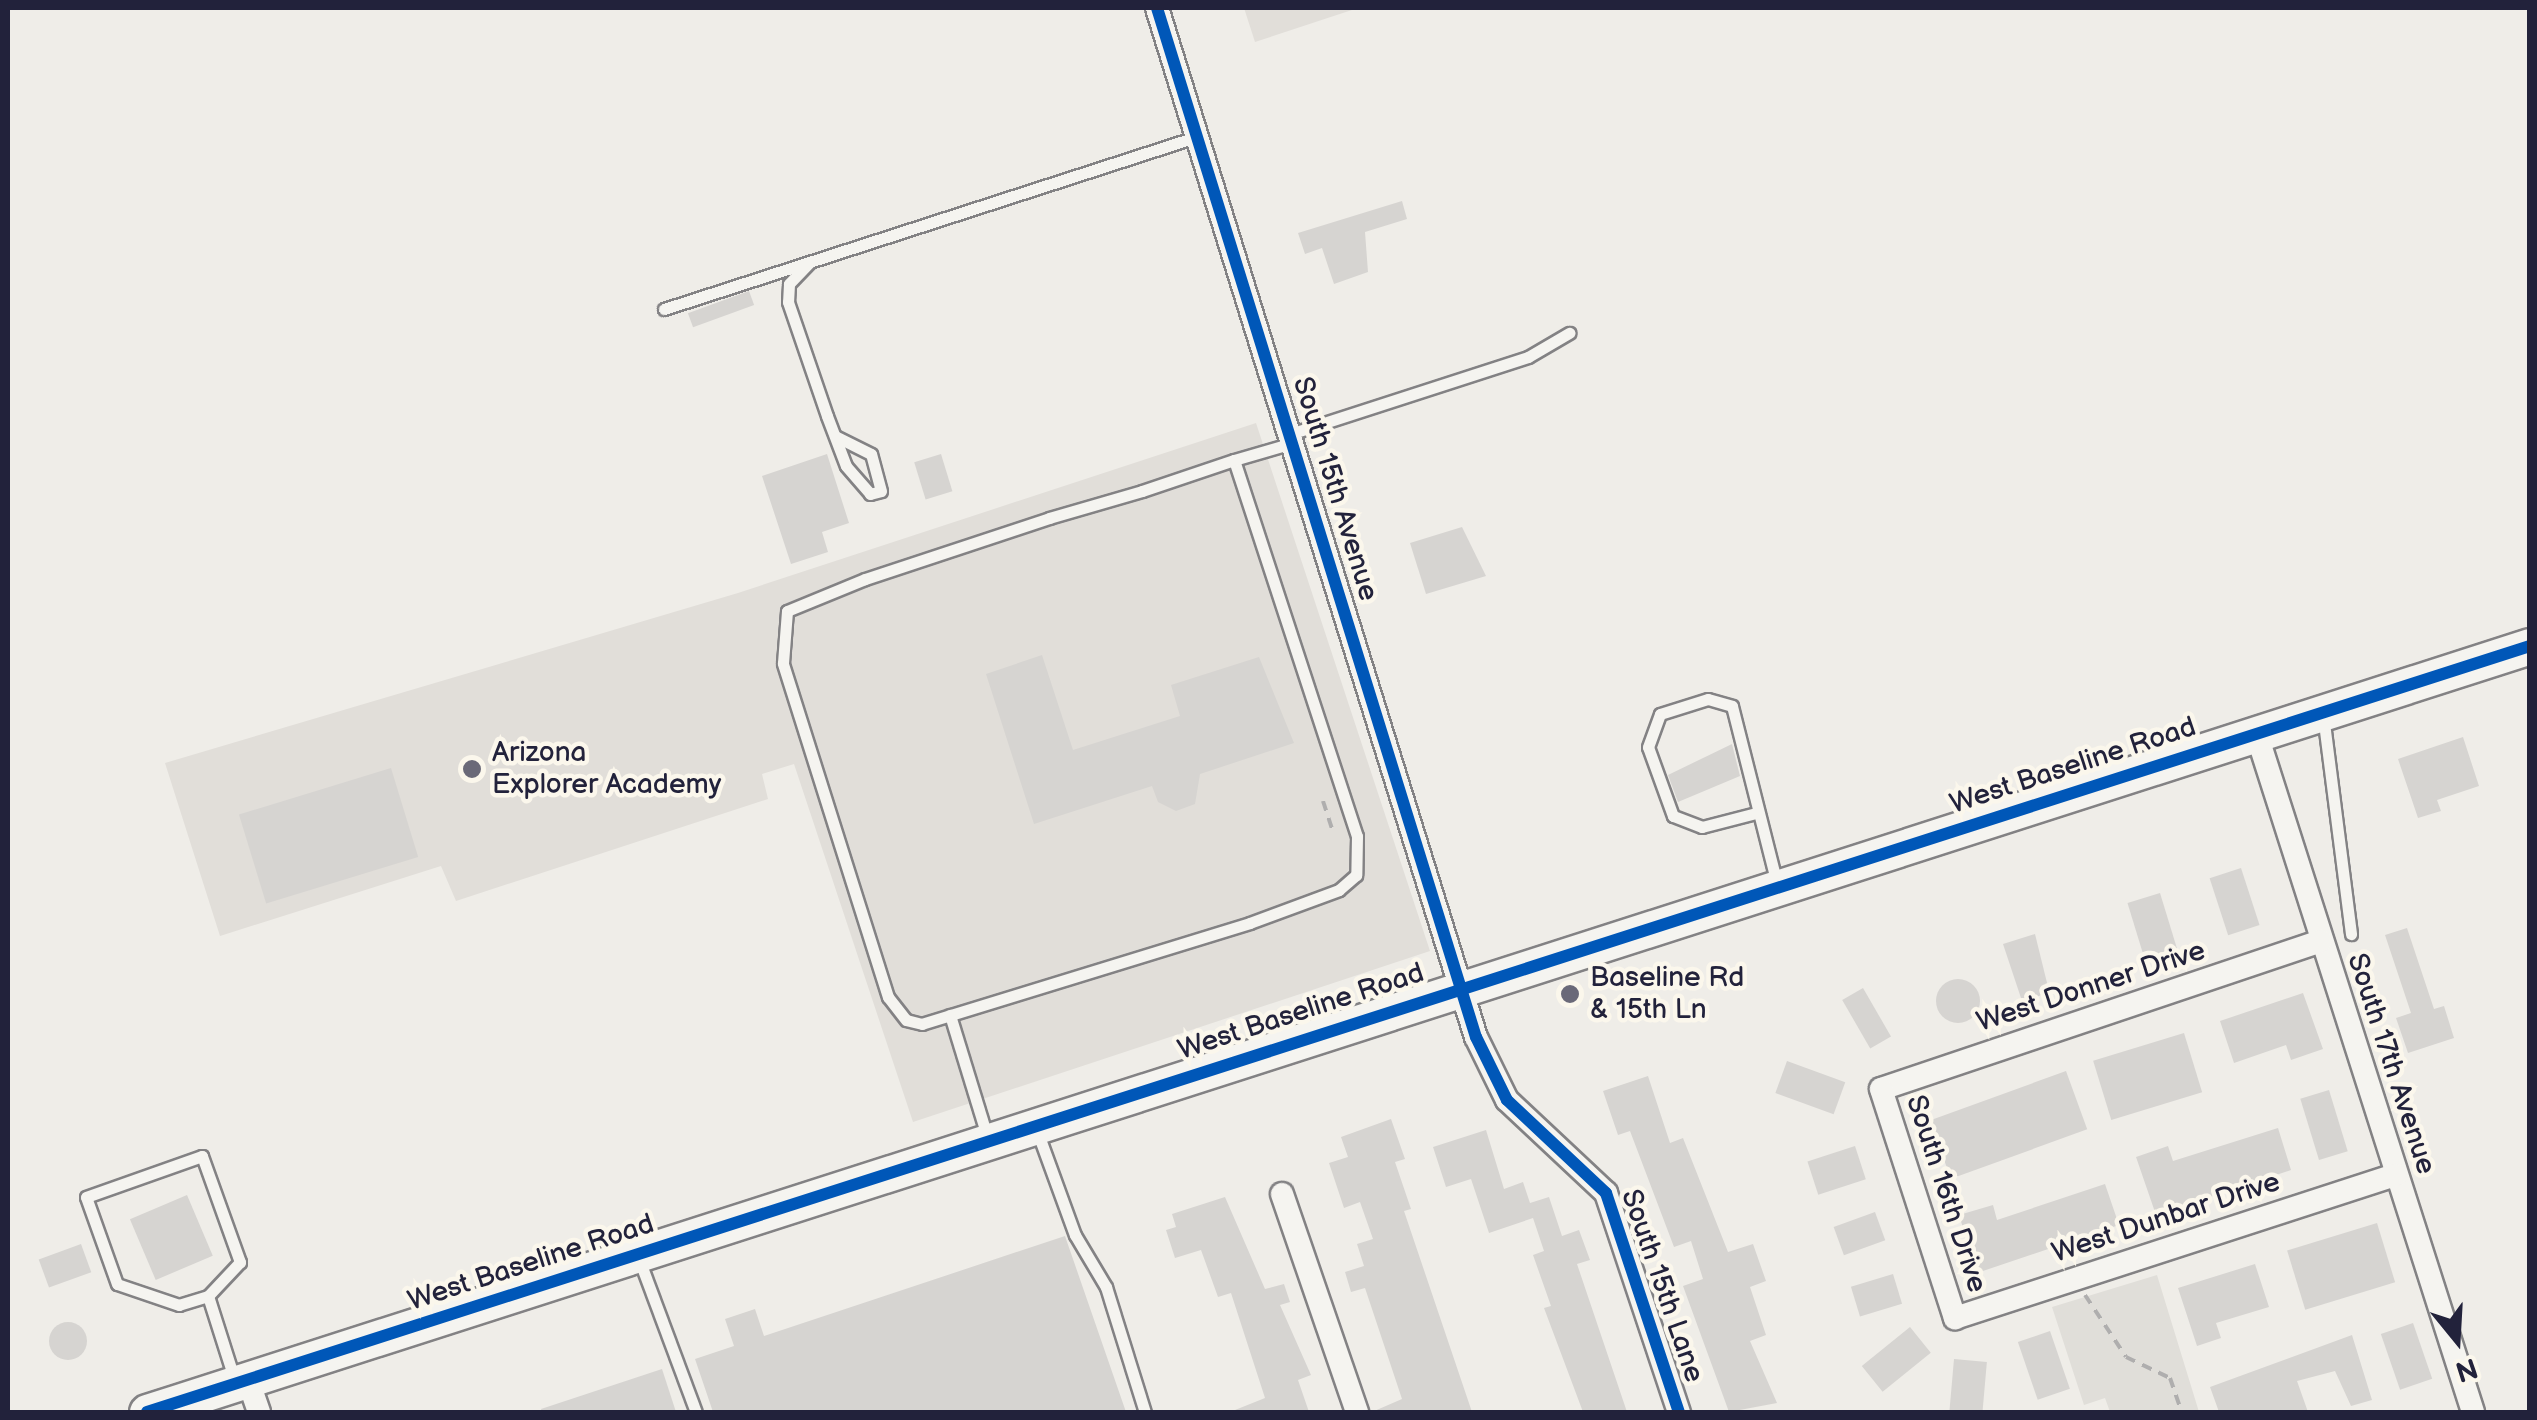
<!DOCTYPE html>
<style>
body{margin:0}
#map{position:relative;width:2537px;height:1420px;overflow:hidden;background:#efede8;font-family:"Balsamiq Sans",sans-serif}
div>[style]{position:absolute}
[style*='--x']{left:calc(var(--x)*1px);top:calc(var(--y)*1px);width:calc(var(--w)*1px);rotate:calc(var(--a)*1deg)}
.built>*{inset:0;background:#e1ded9}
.green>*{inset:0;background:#e0ded9}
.building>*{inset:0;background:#d6d4d1;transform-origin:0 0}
.round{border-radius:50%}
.path>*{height:4px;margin-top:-2px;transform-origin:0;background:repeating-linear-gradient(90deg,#afaeae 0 10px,transparent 0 18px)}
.roads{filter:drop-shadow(2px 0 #838284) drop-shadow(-2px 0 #838284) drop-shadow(0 2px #838284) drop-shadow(0 -2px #838284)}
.lane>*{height:11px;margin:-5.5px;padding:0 5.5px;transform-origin:5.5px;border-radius:5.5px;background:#f5f4f0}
.street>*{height:22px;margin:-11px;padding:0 11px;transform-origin:11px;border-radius:11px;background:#f5f4f0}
.primary>*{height:35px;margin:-17.5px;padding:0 17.5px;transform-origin:17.5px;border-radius:17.5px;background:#f5f4f0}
.cycleway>*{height:12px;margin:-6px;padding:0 6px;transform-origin:6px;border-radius:6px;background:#0057b8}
.dots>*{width:28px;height:28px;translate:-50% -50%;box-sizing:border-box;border:5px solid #fbf7ec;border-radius:50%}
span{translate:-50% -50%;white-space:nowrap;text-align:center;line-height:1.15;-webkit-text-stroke:9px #fbf7ec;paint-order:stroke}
.street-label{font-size:28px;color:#22223b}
.poi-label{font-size:28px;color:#22223b}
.left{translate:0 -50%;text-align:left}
.frame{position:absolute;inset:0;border:10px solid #22223b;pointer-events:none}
.north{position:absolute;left:2407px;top:1290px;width:100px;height:100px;-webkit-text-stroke:8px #fbf7ec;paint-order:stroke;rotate:162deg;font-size:28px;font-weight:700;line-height:40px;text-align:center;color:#22223b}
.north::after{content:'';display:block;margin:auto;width:35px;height:45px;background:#22223b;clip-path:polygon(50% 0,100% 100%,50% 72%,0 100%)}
</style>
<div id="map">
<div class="built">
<div style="clip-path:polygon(1244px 8px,1358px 8px,1255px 42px)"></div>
<div style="clip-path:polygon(1256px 423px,1430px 951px,913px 1122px,794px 764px,762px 774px,768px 799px,456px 901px,441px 866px,220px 936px,165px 763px,738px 593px)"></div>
</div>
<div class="green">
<div style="clip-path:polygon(2157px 1275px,2199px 1412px,2110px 1412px,2105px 1398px,2084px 1405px,2052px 1307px)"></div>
</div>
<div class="building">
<div style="clip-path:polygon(1402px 201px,1407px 219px,1365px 232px,1368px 272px,1334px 284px,1322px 248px,1305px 254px,1298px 233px)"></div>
<div style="left:749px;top:291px;width:15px;height:65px;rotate:70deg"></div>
<div style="clip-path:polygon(827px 454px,849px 523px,822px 532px,828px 552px,791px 564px,762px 476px)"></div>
<div style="left:941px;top:454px;width:39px;height:28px;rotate:73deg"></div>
<div style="clip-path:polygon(1462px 527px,1486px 576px,1426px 594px,1410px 543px)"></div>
<div style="clip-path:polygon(1042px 655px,1073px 750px,1180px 716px,1171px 685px,1259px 657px,1294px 743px,1200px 774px,1195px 804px,1176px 811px,1158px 802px,1152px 786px,1034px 824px,986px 674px)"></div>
<div style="clip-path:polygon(2463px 737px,2479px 786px,2437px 800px,2441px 811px,2418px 818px,2398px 759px)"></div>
<div style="clip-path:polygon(1732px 744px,1740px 776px,1678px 802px,1668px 775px)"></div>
<div style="left:391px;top:768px;width:93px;height:159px;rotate:73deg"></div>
<div style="left:2241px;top:868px;width:60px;height:33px;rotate:72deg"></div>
<div style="left:2160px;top:893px;width:62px;height:34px;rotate:73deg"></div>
<div style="clip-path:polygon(2407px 928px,2434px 1009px,2444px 1006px,2454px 1038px,2408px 1053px,2396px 1018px,2411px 1013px,2385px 935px)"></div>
<div style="clip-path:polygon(2035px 934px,2049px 991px,2023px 1004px,2003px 944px)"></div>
<div class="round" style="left:1936px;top:979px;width:44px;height:44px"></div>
<div style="left:1863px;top:988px;width:56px;height:24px;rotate:60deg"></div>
<div style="clip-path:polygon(2303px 993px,2323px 1049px,2291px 1060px,2286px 1045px,2234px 1063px,2220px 1021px)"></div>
<div style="left:2184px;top:1033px;width:62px;height:95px;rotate:73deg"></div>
<div style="left:1787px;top:1061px;width:62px;height:34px;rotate:20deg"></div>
<div style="left:2066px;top:1071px;width:62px;height:145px;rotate:70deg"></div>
<div style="clip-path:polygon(1648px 1076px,1670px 1143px,1683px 1138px,1728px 1252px,1753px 1244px,1766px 1281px,1750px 1287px,1766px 1335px,1750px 1341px,1777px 1403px,1729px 1412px,1683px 1286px,1703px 1279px,1691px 1241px,1674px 1247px,1630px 1131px,1618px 1135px,1603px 1091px)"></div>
<div style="left:2329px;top:1090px;width:64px;height:30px;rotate:73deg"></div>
<div style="clip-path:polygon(1391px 1119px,1405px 1159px,1395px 1162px,1411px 1209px,1404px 1211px,1472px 1412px,1372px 1412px,1402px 1399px,1365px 1288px,1351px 1292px,1345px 1272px,1364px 1266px,1357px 1244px,1373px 1239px,1360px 1202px,1344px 1208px,1329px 1163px,1348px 1157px,1341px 1137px)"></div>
<div style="clip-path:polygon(2278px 1128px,2291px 1170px,2156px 1215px,2136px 1157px,2168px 1146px,2173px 1161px)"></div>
<div style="clip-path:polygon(1486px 1130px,1504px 1189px,1523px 1182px,1530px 1203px,1549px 1197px,1562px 1236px,1579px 1230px,1590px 1260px,1577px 1264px,1627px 1412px,1583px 1412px,1544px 1308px,1551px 1306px,1533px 1255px,1544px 1251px,1533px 1218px,1489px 1233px,1471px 1179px,1446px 1187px,1433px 1147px)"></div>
<div style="left:1855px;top:1146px;width:35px;height:50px;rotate:72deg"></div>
<div style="clip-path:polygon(2105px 1184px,2119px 1225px,1977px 1273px,1959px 1215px,1993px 1205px,1997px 1220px)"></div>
<div style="left:187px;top:1195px;width:66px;height:62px;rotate:67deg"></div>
<div style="clip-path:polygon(1225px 1197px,1265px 1289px,1284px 1284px,1290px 1302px,1280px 1305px,1311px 1375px,1298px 1380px,1309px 1412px,1230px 1412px,1265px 1398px,1231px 1293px,1218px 1297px,1201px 1250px,1175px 1258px,1166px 1230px,1176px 1227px,1172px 1214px)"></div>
<div style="left:1875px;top:1212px;width:30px;height:44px;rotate:70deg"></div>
<div style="left:2377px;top:1223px;width:62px;height:94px;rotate:73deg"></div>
<div style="clip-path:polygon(1065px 1236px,1126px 1412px,713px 1412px,695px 1359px,734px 1346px,725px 1319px,755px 1309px,764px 1336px)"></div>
<div style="left:81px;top:1244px;width:30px;height:45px;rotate:70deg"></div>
<div style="clip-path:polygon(2255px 1264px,2269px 1307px,2216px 1323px,2221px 1338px,2197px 1346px,2178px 1288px)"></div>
<div style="left:1893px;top:1274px;width:31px;height:44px;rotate:73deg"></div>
<div class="round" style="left:49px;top:1322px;width:38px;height:38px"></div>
<div style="left:2413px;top:1323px;width:59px;height:34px;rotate:71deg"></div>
<div style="left:1910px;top:1327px;width:33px;height:62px;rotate:51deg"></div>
<div style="left:2050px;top:1331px;width:61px;height:34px;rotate:71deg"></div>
<div style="clip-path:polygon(2352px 1335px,2372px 1400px,2351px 1406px,2335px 1371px,2297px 1381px,2308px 1412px,2219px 1412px,2210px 1387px)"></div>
<div style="left:1954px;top:1359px;width:33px;height:53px;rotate:5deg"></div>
<div style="clip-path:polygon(662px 1369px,676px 1412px,542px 1412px,541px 1409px)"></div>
</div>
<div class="path">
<div style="--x:1323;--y:801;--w:35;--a:72"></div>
<div style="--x:2085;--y:1295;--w:74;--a:56.5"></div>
<div style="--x:2126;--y:1357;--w:49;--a:25.5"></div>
<div style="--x:2170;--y:1378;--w:36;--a:71"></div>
</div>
<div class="roads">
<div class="lane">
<div style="--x:809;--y:263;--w:29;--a:134"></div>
<div style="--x:789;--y:284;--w:18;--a:93"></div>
<div style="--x:788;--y:302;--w:120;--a:71.1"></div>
<div style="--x:827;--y:416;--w:53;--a:69.2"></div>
<div style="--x:846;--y:466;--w:37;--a:49"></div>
<div style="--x:870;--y:494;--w:11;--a:-15"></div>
<div style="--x:881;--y:491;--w:38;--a:-105"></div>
<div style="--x:871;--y:454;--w:40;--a:-153.4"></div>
<div style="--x:664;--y:309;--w:559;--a:-17.92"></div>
<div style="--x:1293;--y:433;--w:247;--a:-17.9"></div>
<div style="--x:1528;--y:357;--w:48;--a:-30.3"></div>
<div style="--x:1234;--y:460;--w:396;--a:71.9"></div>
<div style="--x:1357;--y:836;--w:39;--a:91"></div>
<div style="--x:1356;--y:875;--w:23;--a:139"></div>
<div style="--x:1339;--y:890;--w:95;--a:159.7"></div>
<div style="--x:1250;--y:923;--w:343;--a:162.9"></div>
<div style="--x:922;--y:1024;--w:16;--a:-166"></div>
<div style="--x:906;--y:1020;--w:29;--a:-128"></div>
<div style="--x:888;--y:997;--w:350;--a:-107.5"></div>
<div style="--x:783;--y:663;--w:52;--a:-85.6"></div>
<div style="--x:787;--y:611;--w:84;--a:-22.3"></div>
<div style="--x:865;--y:579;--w:194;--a:-18.3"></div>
<div style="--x:1049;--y:518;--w:97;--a:-16.2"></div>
<div style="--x:1142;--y:491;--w:97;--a:-18.6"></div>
<div style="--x:1234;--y:460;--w:60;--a:-16.3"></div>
<div style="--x:2323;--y:715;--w:221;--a:82.7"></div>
<div style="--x:1756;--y:813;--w:56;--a:165.5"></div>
<div style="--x:1702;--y:827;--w:31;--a:-159"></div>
<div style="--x:1673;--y:816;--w:73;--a:-109.9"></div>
<div style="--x:1648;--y:747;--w:35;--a:-70"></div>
<div style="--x:1660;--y:714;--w:50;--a:-17.4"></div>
<div style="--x:1708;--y:699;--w:25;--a:16"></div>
<div style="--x:1732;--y:706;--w:184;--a:75.8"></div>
<div style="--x:950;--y:1015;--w:127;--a:73"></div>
<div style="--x:1036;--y:1128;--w:114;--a:70"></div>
<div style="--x:1075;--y:1235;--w:61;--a:59.2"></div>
<div style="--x:1106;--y:1287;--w:131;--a:72.7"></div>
<div style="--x:202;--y:1156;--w:113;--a:70.3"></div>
<div style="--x:240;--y:1262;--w:47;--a:133.3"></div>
<div style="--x:208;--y:1296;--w:30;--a:163"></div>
<div style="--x:179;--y:1305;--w:65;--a:-161.3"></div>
<div style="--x:117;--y:1284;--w:92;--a:-109.6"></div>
<div style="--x:86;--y:1197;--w:123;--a:-19.5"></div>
<div style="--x:639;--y:1259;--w:163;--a:69.6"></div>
<div style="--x:208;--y:1296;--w:86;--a:72.4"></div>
</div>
<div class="street">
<div style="--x:1157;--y:8;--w:1077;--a:72.78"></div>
<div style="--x:1476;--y:1037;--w:70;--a:63.8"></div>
<div style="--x:1507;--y:1100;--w:136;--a:43.2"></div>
<div style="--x:1606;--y:1193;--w:231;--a:71.6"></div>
<div style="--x:2256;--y:732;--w:714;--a:72.3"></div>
<div style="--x:2321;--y:941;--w:464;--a:161.4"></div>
<div style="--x:1881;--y:1089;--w:241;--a:72.1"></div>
<div style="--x:1955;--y:1318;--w:463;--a:-18"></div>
<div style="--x:1282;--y:1194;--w:231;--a:71"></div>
<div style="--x:248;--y:1380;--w:34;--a:71"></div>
</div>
<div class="primary">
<div style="--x:147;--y:1412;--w:2503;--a:-17.82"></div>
</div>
</div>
<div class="cycleway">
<div style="--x:1157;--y:8;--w:1077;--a:72.78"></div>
<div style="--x:1476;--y:1037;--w:70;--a:63.8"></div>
<div style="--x:1507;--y:1100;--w:136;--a:43.2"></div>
<div style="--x:1606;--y:1193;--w:231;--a:71.6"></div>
<div style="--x:147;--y:1412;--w:2503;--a:-17.82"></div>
</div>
<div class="dots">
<div style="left:472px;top:769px;background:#6a6978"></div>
<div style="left:1570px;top:994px;background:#6a6978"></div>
</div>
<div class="street-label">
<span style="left:1335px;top:489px;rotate:73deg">South 15th Avenue</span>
<span style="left:2073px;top:766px;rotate:-18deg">West Baseline Road</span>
<span style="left:2091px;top:987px;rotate:-18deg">West Donner Drive</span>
<span style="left:1301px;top:1012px;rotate:-18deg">West Baseline Road</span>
<span style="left:2391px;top:1064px;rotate:72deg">South 17th Avenue</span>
<span style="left:1946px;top:1194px;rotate:72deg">South 16th Drive</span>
<span style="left:2166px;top:1218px;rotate:-18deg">West Dunbar Drive</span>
<span style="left:531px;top:1263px;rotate:-18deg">West Baseline Road</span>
<span style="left:1662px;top:1286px;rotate:71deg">South 15th Lane</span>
</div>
<div class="poi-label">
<span class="left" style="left:492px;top:769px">Arizona<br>Explorer Academy</span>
<span class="left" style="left:1590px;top:994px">Baseline Rd<br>&amp; 15th Ln</span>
</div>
<div class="frame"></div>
<div class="north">N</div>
</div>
